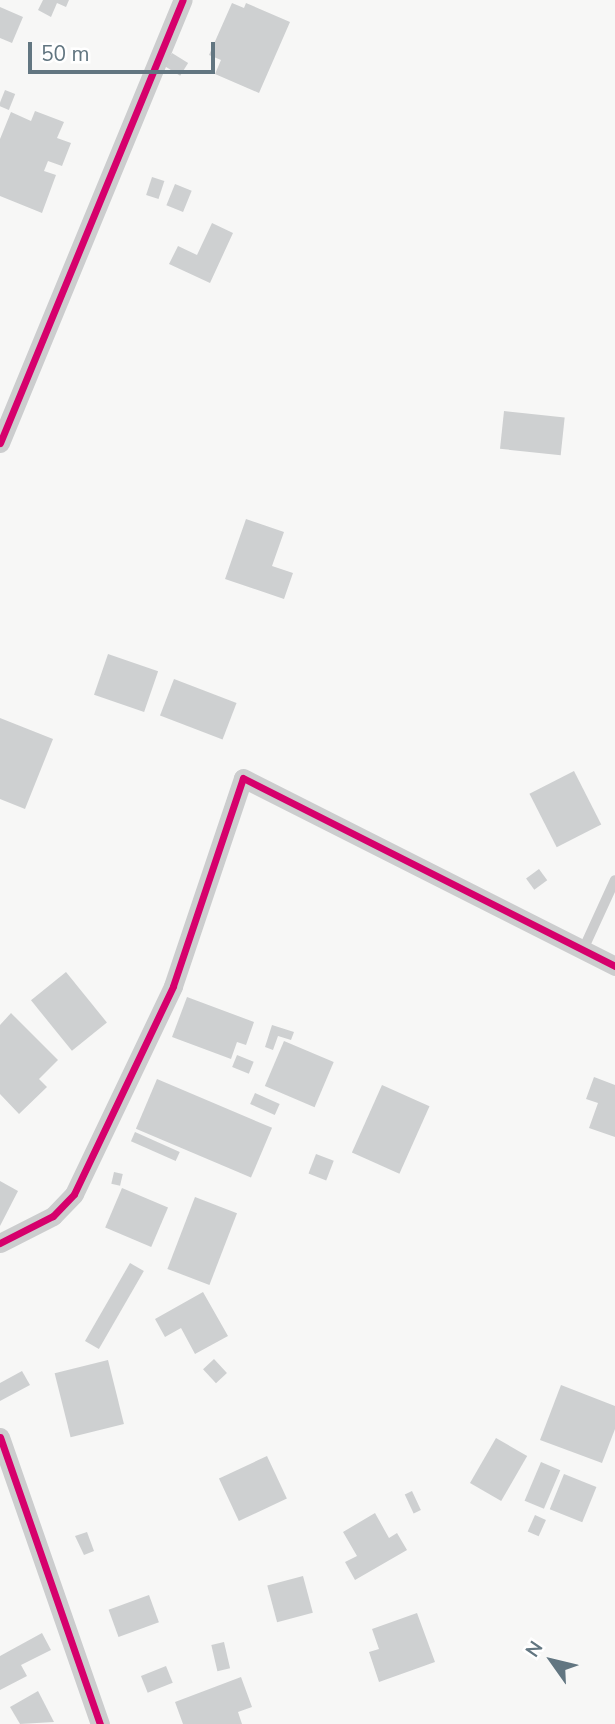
<!DOCTYPE html>
<style>
body{margin:0}
#map{position:relative;width:615px;height:1724px;overflow:hidden;background:#f7f7f6;font-family:"Nunito Sans",sans-serif}
div>[style]{position:absolute}
[style*='--x']{left:calc(var(--x)*1px);top:calc(var(--y)*1px);width:calc(var(--w)*1px);rotate:calc(var(--a)*1deg)}
.building>*{inset:0;background:#ced0d1;transform-origin:0 0}
.service>*{height:10px;margin:-5px;padding:0 5px;transform-origin:5px;border-radius:5px;background:#cccdce}
.minor>*{height:19px;margin:-9.5px;padding:0 9.5px;transform-origin:9.5px;border-radius:9.5px;background:#cccdce}
.cycleway>*{height:7px;margin:-3.5px;padding:0 3.5px;transform-origin:3.5px;border-radius:3.5px;background:#d6006c}
span{translate:-50% -50%;white-space:nowrap;text-align:center;line-height:1.15;-webkit-text-stroke:7px #fff;paint-order:stroke}
.north{position:absolute;left:517px;top:1626px;width:70px;height:70px;-webkit-text-stroke:5px #fff;paint-order:stroke;rotate:304deg;font-size:19px;font-weight:700;line-height:28px;text-align:center;color:#627681}
.north::after{content:'';display:block;margin:auto;width:24px;height:32px;background:#627681;clip-path:polygon(50% 0,100% 100%,50% 72%,0 100%)}
.scale{position:absolute;left:28px;top:42px;width:187px;height:32px;box-sizing:border-box;border:4px solid #627681;border-top:0;padding-left:9px;font-size:21px;line-height:24px;white-space:nowrap;color:#627681;-webkit-text-stroke:5px #fff;paint-order:stroke}
</style>
<div id="map">
<div class="building">
<div style="clip-path:polygon(43px 0,69px 0,66px 7px,57px 3px,51px 17px,38px 10px)"></div>
<div style="clip-path:polygon(232px 3px,244px 8px,246px 3px,290px 22px,259px 93px,215px 74px,221px 60px,209px 55px)"></div>
<div style="clip-path:polygon(0 7px,23px 17px,12px 43px,0 38px)"></div>
<div style="left:172px;top:53px;width:19px;height:15px;rotate:32deg"></div>
<div style="left:5px;top:90px;width:11px;height:17px;rotate:22deg"></div>
<div style="clip-path:polygon(35px 111px,64px 122px,57px 138px,71px 143px,62px 166px,48px 161px,44px 171px,56px 175px,42px 213px,0 196px,0 139px,11px 112px,31px 121px)"></div>
<div style="left:152px;top:177px;width:13px;height:19px;rotate:18deg"></div>
<div style="left:175px;top:184px;width:18px;height:23px;rotate:22deg"></div>
<div style="clip-path:polygon(212px 223px,233px 233px,210px 283px,169px 264px,178px 246px,197px 255px)"></div>
<div style="left:504px;top:411px;width:61px;height:38px;rotate:6deg"></div>
<div style="clip-path:polygon(246px 519px,284px 532px,272px 566px,293px 573px,284px 599px,225px 579px)"></div>
<div style="left:108px;top:654px;width:53px;height:43px;rotate:19deg"></div>
<div style="left:174px;top:679px;width:67px;height:39px;rotate:21deg"></div>
<div style="clip-path:polygon(0 718px,53px 739px,25px 809px,0 799px)"></div>
<div style="left:574px;top:771px;width:60px;height:50px;rotate:63deg"></div>
<div style="left:539px;top:869px;width:14px;height:16px;rotate:54deg"></div>
<div style="left:66px;top:972px;width:65px;height:45px;rotate:51deg"></div>
<div style="clip-path:polygon(187px 997px,254px 1022px,246px 1045px,237px 1042px,231px 1059px,172px 1037px)"></div>
<div style="clip-path:polygon(11px 1013px,58px 1060px,39px 1079px,47px 1087px,19px 1114px,0 1094px,0 1025px)"></div>
<div style="clip-path:polygon(272px 1025px,294px 1032px,291px 1040px,278px 1036px,273px 1050px,265px 1047px)"></div>
<div style="left:284px;top:1041px;width:54px;height:49px;rotate:23deg"></div>
<div style="left:237px;top:1055px;width:18px;height:13px;rotate:22deg"></div>
<div style="clip-path:polygon(594px 1077px,615px 1085px,615px 1137px,589px 1128px,598px 1103px,586px 1099px)"></div>
<div style="left:157px;top:1079px;width:125px;height:54px;rotate:23deg"></div>
<div style="left:382px;top:1085px;width:52px;height:74px;rotate:24deg"></div>
<div style="left:255px;top:1093px;width:27px;height:12px;rotate:24deg"></div>
<div style="left:135px;top:1132px;width:49px;height:10px;rotate:24deg"></div>
<div style="left:316px;top:1154px;width:19px;height:21px;rotate:21deg"></div>
<div style="left:114px;top:1172px;width:9px;height:12px;rotate:13deg"></div>
<div style="clip-path:polygon(0 1181px,18px 1191px,0 1226px)"></div>
<div style="left:122px;top:1188px;width:50px;height:43px;rotate:23deg"></div>
<div style="left:195px;top:1197px;width:45px;height:77px;rotate:21deg"></div>
<div style="left:130px;top:1263px;width:16px;height:90px;rotate:30deg"></div>
<div style="clip-path:polygon(203px 1292px,228px 1336px,195px 1354px,181px 1328px,165px 1337px,155px 1319px)"></div>
<div style="left:214px;top:1359px;width:19px;height:15px;rotate:47deg"></div>
<div style="left:108px;top:1360px;width:66px;height:55px;rotate:76deg"></div>
<div style="clip-path:polygon(22px 1371px,30px 1385px,0 1401px,0 1383px)"></div>
<div style="clip-path:polygon(561px 1385px,615px 1406px,615px 1429px,602px 1463px,540px 1440px)"></div>
<div style="left:496px;top:1438px;width:36px;height:52px;rotate:30deg"></div>
<div style="left:267px;top:1456px;width:47px;height:53px;rotate:65deg"></div>
<div style="left:541px;top:1462px;width:21px;height:42px;rotate:23deg"></div>
<div style="left:564px;top:1474px;width:35px;height:38px;rotate:22deg"></div>
<div style="left:412px;top:1491px;width:21px;height:8px;rotate:65deg"></div>
<div style="clip-path:polygon(375px 1513px,389px 1538px,397px 1533px,407px 1550px,355px 1580px,345px 1562px,357px 1556px,343px 1532px)"></div>
<div style="left:535px;top:1515px;width:12px;height:18px;rotate:24deg"></div>
<div style="clip-path:polygon(87px 1532px,94px 1551px,84px 1555px,75px 1536px)"></div>
<div style="left:303px;top:1576px;width:38px;height:37px;rotate:75deg"></div>
<div style="left:149px;top:1595px;width:29px;height:43px;rotate:70deg"></div>
<div style="clip-path:polygon(417px 1613px,435px 1662px,379px 1682px,369px 1652px,379px 1649px,372px 1629px)"></div>
<div style="clip-path:polygon(42px 1633px,51px 1650px,21px 1665px,27px 1676px,0 1690px,0 1656px)"></div>
<div style="left:224px;top:1642px;width:27px;height:13px;rotate:77deg"></div>
<div style="left:166px;top:1666px;width:18px;height:27px;rotate:68deg"></div>
<div style="clip-path:polygon(241px 1677px,252px 1707px,238px 1712px,242px 1724px,183px 1724px,175px 1702px)"></div>
<div style="clip-path:polygon(38px 1691px,54px 1722px,20px 1724px,10px 1707px)"></div>
</div>
<div class="service">
<div style="--x:582;--y:952;--w:79;--a:-65.4"></div>
</div>
<div class="minor">
<div style="--x:0;--y:443;--w:479;--a:-67.6"></div>
<div style="--x:0;--y:1243;--w:59;--a:-27"></div>
<div style="--x:53;--y:1216;--w:30;--a:-46"></div>
<div style="--x:74;--y:1194;--w:230;--a:-64.5"></div>
<div style="--x:173;--y:986;--w:219;--a:-71.4"></div>
<div style="--x:243;--y:778;--w:417;--a:26.8"></div>
<div style="--x:0;--y:1437;--w:304;--a:70.8"></div>
</div>
<div class="cycleway">
<div style="--x:0;--y:443;--w:479;--a:-67.6"></div>
<div style="--x:0;--y:1243;--w:59;--a:-27"></div>
<div style="--x:53;--y:1216;--w:30;--a:-46"></div>
<div style="--x:74;--y:1194;--w:230;--a:-64.5"></div>
<div style="--x:173;--y:986;--w:219;--a:-71.4"></div>
<div style="--x:243;--y:778;--w:417;--a:26.8"></div>
<div style="--x:0;--y:1437;--w:304;--a:70.8"></div>
</div>
<div class="north">N</div>
<div class="scale">50 m</div>
</div>
